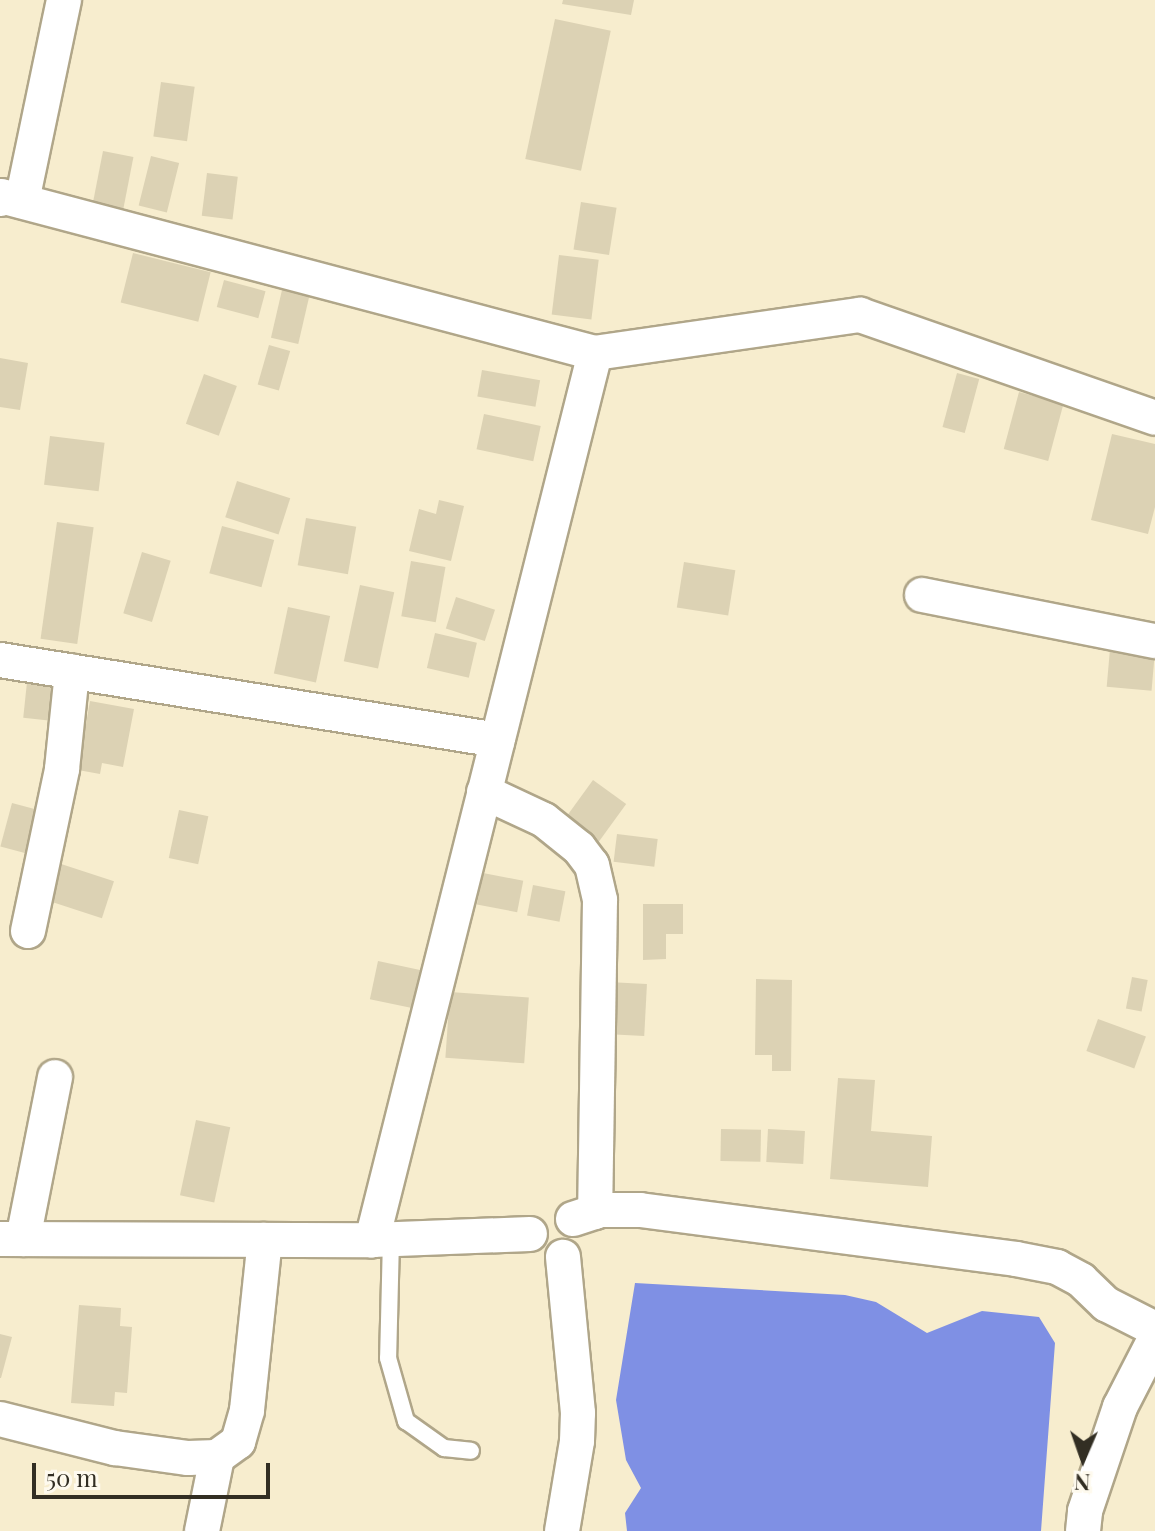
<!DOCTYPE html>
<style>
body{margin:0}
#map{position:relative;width:1155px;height:1531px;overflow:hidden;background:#f7edce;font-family:"Playfair Display",serif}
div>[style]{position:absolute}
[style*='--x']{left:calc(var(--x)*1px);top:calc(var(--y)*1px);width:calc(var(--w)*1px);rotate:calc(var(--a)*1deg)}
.water>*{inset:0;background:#7f90e4}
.building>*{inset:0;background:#dcd2b4;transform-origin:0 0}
.roads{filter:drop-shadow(2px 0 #b0a689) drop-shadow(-2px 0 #b0a689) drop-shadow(0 2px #b0a689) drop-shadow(0 -2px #b0a689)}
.service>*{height:16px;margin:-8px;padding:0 8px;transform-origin:8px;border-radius:8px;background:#fff}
.minor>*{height:34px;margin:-17px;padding:0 17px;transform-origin:17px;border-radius:17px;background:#fff}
span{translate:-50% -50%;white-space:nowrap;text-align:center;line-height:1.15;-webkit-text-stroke:7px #fefaee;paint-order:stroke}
.north{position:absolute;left:1043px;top:1419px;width:80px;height:80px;-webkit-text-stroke:6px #fefaee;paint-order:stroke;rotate:182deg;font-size:22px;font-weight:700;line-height:32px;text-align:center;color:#322e23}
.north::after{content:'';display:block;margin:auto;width:28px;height:36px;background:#322e23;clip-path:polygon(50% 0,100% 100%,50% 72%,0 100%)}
.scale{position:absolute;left:32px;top:1463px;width:238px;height:36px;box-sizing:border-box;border:4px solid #322e23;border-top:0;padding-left:10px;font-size:24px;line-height:28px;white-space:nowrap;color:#322e23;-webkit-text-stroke:6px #fefaee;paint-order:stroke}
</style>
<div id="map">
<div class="water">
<div style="clip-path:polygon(635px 1283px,845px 1295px,876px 1302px,927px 1333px,982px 1311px,1039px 1317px,1055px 1343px,1041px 1531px,627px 1531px,625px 1513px,641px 1488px,626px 1460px,616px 1400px)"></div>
</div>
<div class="building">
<div style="clip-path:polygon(563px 0,634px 0,631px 15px,562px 4px)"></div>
<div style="left:555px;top:19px;width:57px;height:143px;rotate:12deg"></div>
<div style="left:161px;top:82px;width:34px;height:55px;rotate:8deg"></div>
<div style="left:103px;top:151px;width:31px;height:62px;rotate:11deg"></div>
<div style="left:151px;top:156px;width:29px;height:51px;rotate:14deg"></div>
<div style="left:207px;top:173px;width:31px;height:43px;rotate:7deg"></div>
<div style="left:581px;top:202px;width:36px;height:48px;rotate:9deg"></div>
<div style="left:133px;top:253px;width:80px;height:51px;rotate:14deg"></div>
<div style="left:559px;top:255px;width:40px;height:60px;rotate:7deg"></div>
<div style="left:224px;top:280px;width:43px;height:28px;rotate:15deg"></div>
<div style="left:282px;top:290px;width:28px;height:49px;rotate:13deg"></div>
<div style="left:269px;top:345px;width:22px;height:41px;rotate:16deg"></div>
<div style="clip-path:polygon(0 358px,28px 363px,20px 410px,0 407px)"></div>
<div style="left:482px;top:370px;width:59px;height:27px;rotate:10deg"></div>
<div style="left:957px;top:373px;width:23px;height:56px;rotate:15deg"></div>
<div style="left:204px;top:374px;width:35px;height:53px;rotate:20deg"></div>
<div style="left:1019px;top:392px;width:46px;height:59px;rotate:15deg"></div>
<div style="left:484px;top:414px;width:58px;height:36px;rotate:12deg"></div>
<div style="clip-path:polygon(1112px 434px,1155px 444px,1155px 507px,1148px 534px,1091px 520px)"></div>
<div style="left:50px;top:436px;width:55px;height:49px;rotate:7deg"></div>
<div style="left:237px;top:481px;width:56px;height:38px;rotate:18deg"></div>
<div style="clip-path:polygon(439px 500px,464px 506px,451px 561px,409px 551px,419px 509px,436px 514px)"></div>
<div style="left:306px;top:518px;width:51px;height:48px;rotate:10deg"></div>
<div style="left:57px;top:522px;width:37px;height:118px;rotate:8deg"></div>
<div style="left:222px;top:526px;width:54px;height:49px;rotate:15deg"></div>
<div style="left:142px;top:552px;width:30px;height:64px;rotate:17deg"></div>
<div style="left:411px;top:561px;width:35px;height:56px;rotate:10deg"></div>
<div style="left:684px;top:562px;width:52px;height:46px;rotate:9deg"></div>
<div style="left:360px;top:585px;width:35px;height:78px;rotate:12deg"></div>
<div style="left:456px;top:597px;width:41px;height:33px;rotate:18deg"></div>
<div style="left:288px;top:607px;width:43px;height:68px;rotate:12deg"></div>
<div style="left:435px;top:633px;width:43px;height:36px;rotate:13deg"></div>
<div style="left:1110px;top:649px;width:45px;height:38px;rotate:5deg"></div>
<div style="left:27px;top:682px;width:37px;height:36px;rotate:6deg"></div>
<div style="clip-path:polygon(90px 701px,134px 709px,123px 767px,102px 763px,100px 774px,78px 770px)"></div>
<div style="left:593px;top:780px;width:41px;height:50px;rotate:36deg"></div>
<div style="left:12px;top:803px;width:34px;height:45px;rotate:15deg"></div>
<div style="left:179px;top:810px;width:30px;height:49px;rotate:12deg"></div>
<div style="left:617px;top:834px;width:41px;height:28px;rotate:7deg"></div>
<div style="left:55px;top:862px;width:62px;height:39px;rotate:18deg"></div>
<div style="left:483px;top:873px;width:41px;height:32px;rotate:11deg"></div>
<div style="left:533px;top:885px;width:33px;height:31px;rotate:11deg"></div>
<div style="clip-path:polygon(643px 904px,683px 904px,683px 934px,666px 934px,666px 959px,643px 960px)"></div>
<div style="left:378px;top:961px;width:43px;height:39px;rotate:12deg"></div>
<div style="left:1132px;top:977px;width:16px;height:32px;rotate:11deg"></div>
<div style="clip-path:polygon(756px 979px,792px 980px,791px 1071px,772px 1071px,772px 1055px,755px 1055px)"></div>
<div style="left:608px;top:982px;width:39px;height:52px;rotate:3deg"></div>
<div style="left:450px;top:992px;width:79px;height:66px;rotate:4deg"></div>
<div style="left:1098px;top:1019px;width:51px;height:34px;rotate:20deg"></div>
<div style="clip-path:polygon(838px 1078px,875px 1080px,871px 1131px,932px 1136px,928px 1187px,830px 1179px)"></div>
<div style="left:196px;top:1120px;width:35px;height:77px;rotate:12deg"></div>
<div style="left:721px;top:1129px;width:40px;height:32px;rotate:1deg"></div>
<div style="left:768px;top:1129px;width:37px;height:33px;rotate:3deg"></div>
<div style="clip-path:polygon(79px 1305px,121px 1308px,120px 1326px,132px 1327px,127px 1393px,115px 1392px,114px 1406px,71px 1403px)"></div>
<div style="clip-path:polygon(0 1334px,12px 1337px,1px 1378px,0 1378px)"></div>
</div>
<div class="roads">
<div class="service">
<div style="--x:391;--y:1239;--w:119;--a:91.4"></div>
<div style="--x:388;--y:1358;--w:66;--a:74.1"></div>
<div style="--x:406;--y:1421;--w:47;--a:35.4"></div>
<div style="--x:444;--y:1448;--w:27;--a:6"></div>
</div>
<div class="minor">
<div style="--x:0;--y:199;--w:3;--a:-72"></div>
<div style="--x:1;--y:196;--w:614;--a:14.81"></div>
<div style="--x:595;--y:353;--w:915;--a:104.11"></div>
<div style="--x:22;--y:201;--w:205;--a:-78.2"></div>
<div style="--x:595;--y:353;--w:268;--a:-8.2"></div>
<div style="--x:860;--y:315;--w:312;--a:19.2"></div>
<div style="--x:922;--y:595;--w:237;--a:11.2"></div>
<div style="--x:0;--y:660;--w:504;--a:9.13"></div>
<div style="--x:484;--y:792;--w:66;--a:25"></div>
<div style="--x:544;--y:820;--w:45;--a:38.7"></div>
<div style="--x:579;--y:848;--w:21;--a:53"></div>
<div style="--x:592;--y:865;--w:36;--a:77"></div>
<div style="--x:600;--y:900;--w:312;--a:90.9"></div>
<div style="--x:28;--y:931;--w:166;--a:-78.1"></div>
<div style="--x:62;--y:769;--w:98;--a:-84.1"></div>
<div style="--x:573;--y:1219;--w:29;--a:-18"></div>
<div style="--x:601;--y:1210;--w:39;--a:0"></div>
<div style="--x:640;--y:1210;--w:379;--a:7.4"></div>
<div style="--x:1016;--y:1259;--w:42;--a:11"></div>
<div style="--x:1057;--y:1267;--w:27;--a:28"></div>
<div style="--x:1081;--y:1280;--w:35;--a:44"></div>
<div style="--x:1106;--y:1304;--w:55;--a:27"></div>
<div style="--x:0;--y:1239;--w:372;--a:0.2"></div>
<div style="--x:372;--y:1240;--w:158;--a:-2.2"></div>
<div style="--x:23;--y:1239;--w:165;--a:-78.8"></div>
<div style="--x:0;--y:1419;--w:119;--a:14.2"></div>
<div style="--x:115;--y:1448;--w:74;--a:7.8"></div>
<div style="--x:188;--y:1458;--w:29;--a:-2"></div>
<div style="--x:217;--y:1457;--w:26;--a:-36"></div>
<div style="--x:238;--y:1442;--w:33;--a:-74"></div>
<div style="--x:247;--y:1410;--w:171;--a:-84"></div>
<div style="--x:202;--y:1531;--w:76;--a:-78.5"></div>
<div style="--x:562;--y:1531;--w:91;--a:-80.5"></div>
<div style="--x:577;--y:1441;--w:28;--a:-88"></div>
<div style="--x:578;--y:1413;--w:157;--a:-95.5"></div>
<div style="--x:1083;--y:1531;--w:20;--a:-84"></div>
<div style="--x:1085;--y:1511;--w:110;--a:-71.4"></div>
<div style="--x:1120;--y:1407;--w:76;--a:-62.8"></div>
</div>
</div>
<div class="north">N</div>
<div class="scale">50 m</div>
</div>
